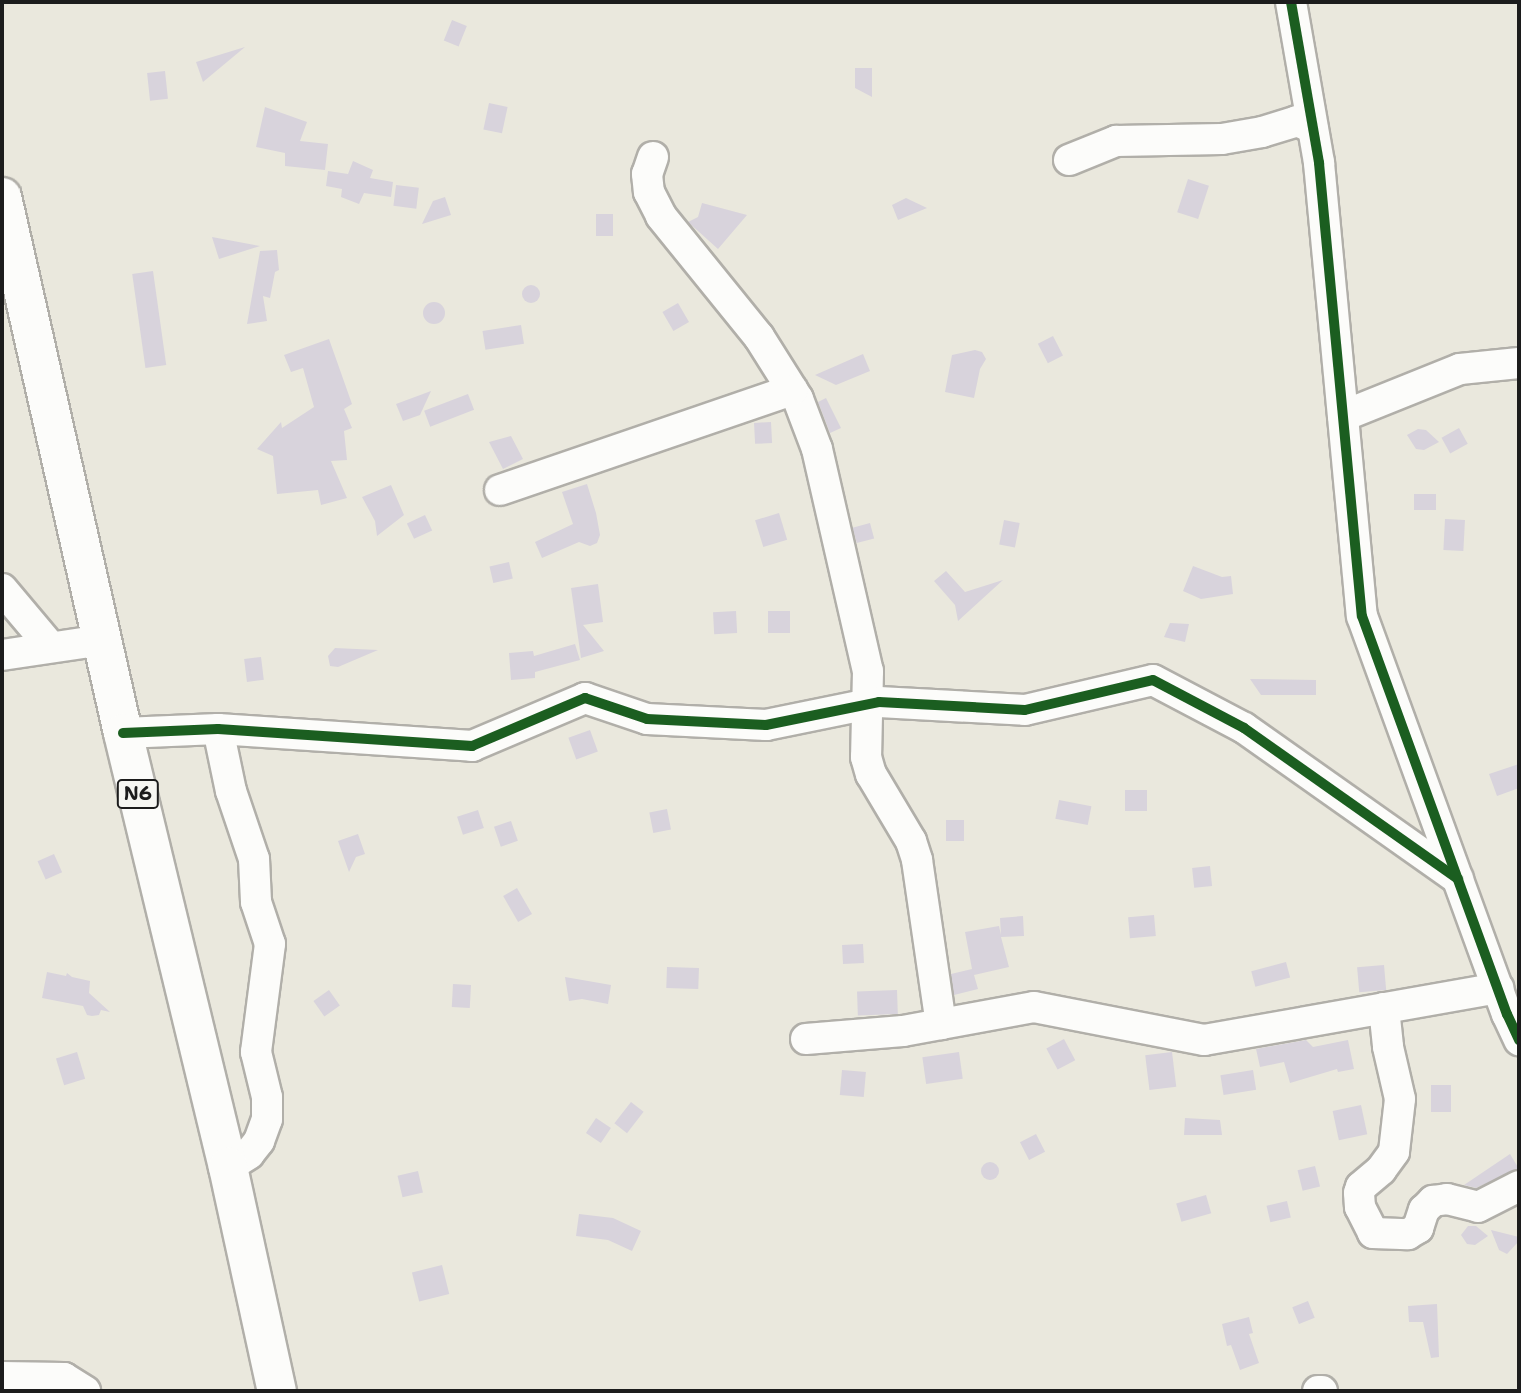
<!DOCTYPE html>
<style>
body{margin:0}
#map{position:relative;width:1521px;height:1393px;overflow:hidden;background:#eae8dd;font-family:"Shantell Sans",sans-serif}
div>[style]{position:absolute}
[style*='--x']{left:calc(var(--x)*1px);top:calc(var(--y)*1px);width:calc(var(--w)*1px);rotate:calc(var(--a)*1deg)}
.building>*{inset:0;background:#d8d3dc;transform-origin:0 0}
.round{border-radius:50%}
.roads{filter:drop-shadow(2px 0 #b1afa9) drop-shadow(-2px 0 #b1afa9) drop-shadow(0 2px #b1afa9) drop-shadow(0 -2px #b1afa9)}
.minor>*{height:30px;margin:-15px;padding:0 15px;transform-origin:15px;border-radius:15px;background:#fcfcfa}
.highway>*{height:38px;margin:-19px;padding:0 19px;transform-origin:19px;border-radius:19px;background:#fcfcfa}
.cycleway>*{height:10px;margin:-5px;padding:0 5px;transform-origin:5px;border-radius:5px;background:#1b5e20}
span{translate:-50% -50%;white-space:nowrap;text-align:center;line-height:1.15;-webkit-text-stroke:5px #f6f6f2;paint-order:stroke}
.shield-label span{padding:2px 5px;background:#f6f6f2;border:2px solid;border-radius:5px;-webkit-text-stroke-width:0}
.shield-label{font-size:19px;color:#1c1c1c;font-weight:700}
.frame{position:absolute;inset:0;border:4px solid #1c1c1c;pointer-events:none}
</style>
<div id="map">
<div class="building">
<div style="left:452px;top:20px;width:16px;height:22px;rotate:22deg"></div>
<div style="clip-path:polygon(245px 47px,203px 82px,196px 62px)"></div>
<div style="clip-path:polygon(855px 68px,872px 68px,872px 97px,855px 88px)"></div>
<div style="left:165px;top:71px;width:28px;height:18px;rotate:84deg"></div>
<div style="left:489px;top:103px;width:19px;height:27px;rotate:12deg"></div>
<div style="clip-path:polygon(265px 107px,307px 122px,300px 141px,328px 144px,325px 170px,285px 166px,285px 153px,256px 147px)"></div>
<div style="clip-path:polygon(353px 161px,373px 170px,370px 178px,393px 182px,391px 197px,364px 193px,359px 204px,341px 197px,342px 189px,326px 186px,328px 171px,348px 174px)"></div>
<div style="left:1188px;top:179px;width:22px;height:35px;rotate:18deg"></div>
<div style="left:396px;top:185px;width:23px;height:21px;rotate:7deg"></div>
<div style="clip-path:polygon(445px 197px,451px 215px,422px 224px,433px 201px)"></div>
<div style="clip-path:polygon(906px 198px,927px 208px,898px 220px,892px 205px)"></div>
<div style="clip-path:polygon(702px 203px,747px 215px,718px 249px,688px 222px,698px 217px)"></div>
<div style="left:596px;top:214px;width:17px;height:22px"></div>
<div style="clip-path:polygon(212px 237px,260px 246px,219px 259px)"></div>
<div style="clip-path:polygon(277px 250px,279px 270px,275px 272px,270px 298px,263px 296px,267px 321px,247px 324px,260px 251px)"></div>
<div style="left:153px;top:271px;width:95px;height:21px;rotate:82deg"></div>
<div class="round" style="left:522px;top:285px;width:18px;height:18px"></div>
<div class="round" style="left:423px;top:302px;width:22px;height:22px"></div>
<div style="left:678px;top:303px;width:22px;height:18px;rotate:60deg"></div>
<div style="left:521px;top:325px;width:19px;height:39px;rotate:81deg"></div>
<div style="left:1053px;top:336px;width:22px;height:17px;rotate:63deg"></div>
<div style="clip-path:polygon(329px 339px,352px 404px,344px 409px,352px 428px,344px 431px,347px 460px,331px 461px,347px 498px,321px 505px,318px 490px,277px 494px,273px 456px,257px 449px,281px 422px,282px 428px,314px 407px,303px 368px,291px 372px,284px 355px)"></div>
<div style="clip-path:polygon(975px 350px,982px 352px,986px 359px,980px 369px,974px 398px,945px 392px,952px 355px)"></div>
<div style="clip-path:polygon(863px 354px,870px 371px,836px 385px,815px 375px)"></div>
<div style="clip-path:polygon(431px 391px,420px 415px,403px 421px,396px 404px)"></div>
<div style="left:468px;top:394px;width:17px;height:47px;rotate:69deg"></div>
<div style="clip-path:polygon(826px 398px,841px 428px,830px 433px,818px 402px)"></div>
<div style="left:771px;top:422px;width:21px;height:17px;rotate:87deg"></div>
<div style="left:1459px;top:428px;width:18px;height:20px;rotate:61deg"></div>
<div style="clip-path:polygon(1418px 429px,1426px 430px,1439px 442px,1424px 450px,1416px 449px,1407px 435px)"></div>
<div style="clip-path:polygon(511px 436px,523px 459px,503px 469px,489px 442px)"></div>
<div style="clip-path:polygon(587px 484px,596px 513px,600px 535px,597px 543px,590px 546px,579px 542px,542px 558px,535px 542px,573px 524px,562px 492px)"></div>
<div style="clip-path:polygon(391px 485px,404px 515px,377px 536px,375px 521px,362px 497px)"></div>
<div style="left:1414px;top:494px;width:22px;height:16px"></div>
<div style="left:779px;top:513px;width:28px;height:25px;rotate:73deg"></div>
<div style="left:425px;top:515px;width:17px;height:20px;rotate:65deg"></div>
<div style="left:1445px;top:519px;width:20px;height:31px;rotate:3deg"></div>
<div style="left:1004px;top:520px;width:16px;height:25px;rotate:11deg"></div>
<div style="left:870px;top:523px;width:16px;height:18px;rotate:75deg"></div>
<div style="left:509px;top:562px;width:17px;height:20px;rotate:77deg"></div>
<div style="clip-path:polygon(1193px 566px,1222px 577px,1231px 576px,1233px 594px,1201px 599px,1183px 591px)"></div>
<div style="clip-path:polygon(946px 571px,965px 592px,1003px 580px,958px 621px,955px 605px,934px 581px)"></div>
<div style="clip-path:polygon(598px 584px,603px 622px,583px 625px,604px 651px,581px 658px,571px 588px)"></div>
<div style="left:736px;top:611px;width:22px;height:23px;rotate:87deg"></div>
<div style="left:768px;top:611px;width:22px;height:22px"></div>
<div style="clip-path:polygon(1170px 623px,1189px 624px,1185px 642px,1164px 637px)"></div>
<div style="clip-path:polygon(575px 644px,580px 660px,535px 672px,535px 678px,511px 680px,509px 653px,533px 651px,534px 656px)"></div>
<div style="clip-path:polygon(335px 648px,378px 650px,338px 667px,330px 666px,328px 656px)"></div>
<div style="left:261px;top:657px;width:23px;height:17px;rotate:83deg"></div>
<div style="clip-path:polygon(1250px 679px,1316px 680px,1316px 695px,1261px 695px)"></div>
<div style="left:590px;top:730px;width:23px;height:23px;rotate:70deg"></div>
<div style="clip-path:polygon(1519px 764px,1519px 788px,1497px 796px,1489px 774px)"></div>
<div style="left:1125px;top:790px;width:22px;height:21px"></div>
<div style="left:1059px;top:800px;width:33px;height:19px;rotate:11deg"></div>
<div style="left:667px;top:809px;width:21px;height:18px;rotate:79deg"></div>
<div style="left:478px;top:810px;width:19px;height:22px;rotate:72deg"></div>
<div style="left:946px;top:820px;width:18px;height:21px"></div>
<div style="left:511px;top:821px;width:21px;height:18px;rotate:71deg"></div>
<div style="clip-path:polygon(358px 834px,365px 854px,356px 857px,349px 872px,338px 841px)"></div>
<div style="left:54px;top:854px;width:20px;height:18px;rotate:66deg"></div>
<div style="left:1210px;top:866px;width:20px;height:18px;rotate:84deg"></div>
<div style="left:517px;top:888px;width:30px;height:16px;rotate:60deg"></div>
<div style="left:1154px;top:915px;width:21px;height:26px;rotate:85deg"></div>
<div style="clip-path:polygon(1023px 916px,1024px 936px,1001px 937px,1009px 967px,974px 975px,978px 989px,954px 995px,951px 974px,972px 969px,965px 932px,999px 926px,1001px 935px,1000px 918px)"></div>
<div style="left:863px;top:944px;width:19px;height:21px;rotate:87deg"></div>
<div style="left:1286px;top:962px;width:16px;height:36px;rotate:75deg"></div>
<div style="left:1384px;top:965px;width:25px;height:27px;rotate:85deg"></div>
<div style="left:667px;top:967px;width:32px;height:21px;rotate:2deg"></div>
<div style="clip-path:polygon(47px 972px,66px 976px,67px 973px,72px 977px,90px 981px,89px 993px,110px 1012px,101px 1010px,99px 1015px,92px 1016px,87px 1015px,83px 1006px,42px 998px)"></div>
<div style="clip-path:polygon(565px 977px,611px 985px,608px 1004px,582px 999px,569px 1001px)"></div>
<div style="left:453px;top:984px;width:18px;height:23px;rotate:3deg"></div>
<div style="left:329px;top:990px;width:19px;height:19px;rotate:55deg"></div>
<div style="left:897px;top:990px;width:24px;height:40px;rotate:88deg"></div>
<div style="left:1064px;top:1039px;width:24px;height:20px;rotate:62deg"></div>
<div style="clip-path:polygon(1306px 1040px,1313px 1047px,1348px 1040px,1354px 1069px,1338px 1072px,1337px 1069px,1290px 1083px,1284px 1062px,1260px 1067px,1256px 1049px)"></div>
<div style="left:77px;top:1052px;width:28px;height:22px;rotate:73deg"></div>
<div style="left:959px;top:1052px;width:27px;height:37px;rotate:82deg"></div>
<div style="left:1172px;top:1052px;width:35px;height:27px;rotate:83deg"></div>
<div style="left:842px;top:1070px;width:24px;height:25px;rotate:5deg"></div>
<div style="left:1253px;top:1070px;width:20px;height:33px;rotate:81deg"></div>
<div style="left:1431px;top:1085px;width:20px;height:27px"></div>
<div style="left:631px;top:1102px;width:16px;height:27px;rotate:38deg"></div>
<div style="left:1361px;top:1105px;width:30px;height:29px;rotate:78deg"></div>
<div style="left:596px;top:1118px;width:18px;height:18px;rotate:34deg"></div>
<div style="clip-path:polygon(1185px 1118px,1220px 1120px,1222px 1135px,1184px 1135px)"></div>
<div style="left:1036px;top:1134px;width:20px;height:18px;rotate:63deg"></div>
<div style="clip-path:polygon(1510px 1154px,1519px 1169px,1476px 1188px,1464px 1185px)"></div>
<div class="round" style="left:981px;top:1162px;width:18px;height:18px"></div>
<div style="left:1315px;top:1166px;width:21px;height:18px;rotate:76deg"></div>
<div style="left:418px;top:1171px;width:22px;height:21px;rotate:77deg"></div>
<div style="left:1206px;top:1195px;width:19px;height:31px;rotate:74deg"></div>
<div style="left:1287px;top:1201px;width:17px;height:21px;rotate:77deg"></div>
<div style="clip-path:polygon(579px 1214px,613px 1218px,641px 1231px,632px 1251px,608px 1240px,576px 1236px)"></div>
<div style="clip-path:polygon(1468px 1226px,1476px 1226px,1488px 1236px,1475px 1245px,1467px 1244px,1461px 1235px)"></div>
<div style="clip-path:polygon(1491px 1230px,1519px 1237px,1519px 1241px,1507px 1254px,1499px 1250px)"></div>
<div style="left:442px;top:1265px;width:30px;height:31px;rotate:76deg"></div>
<div style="left:1308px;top:1301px;width:18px;height:17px;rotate:68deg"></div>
<div style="clip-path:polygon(1437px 1304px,1439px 1357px,1431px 1358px,1423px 1322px,1409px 1322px,1408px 1306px)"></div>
<div style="clip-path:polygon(1249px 1317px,1253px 1333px,1249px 1334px,1259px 1363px,1240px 1370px,1231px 1345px,1227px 1346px,1222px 1324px)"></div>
</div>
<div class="roads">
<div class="minor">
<div style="--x:1291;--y:2;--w:163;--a:80.1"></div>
<div style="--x:1319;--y:163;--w:455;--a:84.6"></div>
<div style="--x:1362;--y:616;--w:424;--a:70"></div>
<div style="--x:1507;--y:1014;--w:29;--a:65"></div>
<div style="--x:653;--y:157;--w:18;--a:109"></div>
<div style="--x:647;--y:174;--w:18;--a:84"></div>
<div style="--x:649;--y:192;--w:27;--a:63"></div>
<div style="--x:661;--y:216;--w:156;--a:51"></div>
<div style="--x:759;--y:337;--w:73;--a:57.8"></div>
<div style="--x:798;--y:399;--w:53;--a:69.2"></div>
<div style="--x:817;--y:449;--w:228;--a:77.1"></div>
<div style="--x:868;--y:671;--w:86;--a:91.3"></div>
<div style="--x:866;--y:757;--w:18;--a:74"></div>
<div style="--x:871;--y:774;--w:78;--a:59.2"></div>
<div style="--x:911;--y:841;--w:20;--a:72"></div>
<div style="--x:917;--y:860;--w:166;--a:81.7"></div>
<div style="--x:1069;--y:160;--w:51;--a:-22"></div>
<div style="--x:1116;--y:141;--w:106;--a:-1.1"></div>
<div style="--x:1222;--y:139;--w:41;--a:-9.9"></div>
<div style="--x:1262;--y:132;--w:37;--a:-17"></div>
<div style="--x:1297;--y:121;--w:17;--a:24"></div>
<div style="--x:1343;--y:416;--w:126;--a:-21.9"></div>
<div style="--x:1460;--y:369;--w:59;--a:-5.8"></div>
<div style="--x:500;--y:490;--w:309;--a:-18.9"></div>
<div style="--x:2;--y:589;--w:75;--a:49.9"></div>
<div style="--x:2;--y:655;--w:101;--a:-8.5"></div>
<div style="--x:218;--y:729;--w:63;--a:78.2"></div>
<div style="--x:231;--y:791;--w:72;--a:71.3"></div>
<div style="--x:254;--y:859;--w:43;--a:87.3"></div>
<div style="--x:256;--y:902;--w:44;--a:71.6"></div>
<div style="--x:270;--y:944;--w:109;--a:97.4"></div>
<div style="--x:256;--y:1052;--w:46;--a:76.3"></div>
<div style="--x:267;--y:1097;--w:22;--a:90"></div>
<div style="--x:267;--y:1119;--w:23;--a:110"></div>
<div style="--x:259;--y:1141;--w:16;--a:128"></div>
<div style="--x:249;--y:1154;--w:25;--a:148"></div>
<div style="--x:123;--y:733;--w:95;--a:-2.4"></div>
<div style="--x:218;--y:729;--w:255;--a:3.8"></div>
<div style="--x:472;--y:746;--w:123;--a:-23"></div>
<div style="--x:585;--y:698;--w:65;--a:18.7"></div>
<div style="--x:647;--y:719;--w:119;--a:2.9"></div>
<div style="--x:766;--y:725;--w:115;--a:-11.5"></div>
<div style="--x:879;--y:702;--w:146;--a:3.1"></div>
<div style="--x:1025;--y:710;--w:131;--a:-13.2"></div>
<div style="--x:1153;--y:680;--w:103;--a:27.8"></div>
<div style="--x:1244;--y:728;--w:262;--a:35.2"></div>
<div style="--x:1384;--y:1008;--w:39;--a:84"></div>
<div style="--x:1388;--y:1047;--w:53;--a:77"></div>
<div style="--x:1400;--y:1099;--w:53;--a:96.5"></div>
<div style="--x:1394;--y:1152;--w:22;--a:126"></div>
<div style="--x:1381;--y:1170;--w:26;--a:140"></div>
<div style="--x:1361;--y:1187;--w:6;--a:108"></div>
<div style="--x:1359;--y:1193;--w:14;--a:86"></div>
<div style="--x:1360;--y:1207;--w:29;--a:63"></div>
<div style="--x:1373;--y:1233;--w:35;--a:2"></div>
<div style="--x:1408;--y:1234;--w:12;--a:-31"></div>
<div style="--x:1418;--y:1228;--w:19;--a:-72"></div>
<div style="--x:1424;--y:1210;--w:13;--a:-45"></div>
<div style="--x:1433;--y:1201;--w:14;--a:-8"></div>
<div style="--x:1447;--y:1199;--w:32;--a:14"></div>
<div style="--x:1478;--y:1207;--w:46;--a:-27.1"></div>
<div style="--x:806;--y:1039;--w:97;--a:-4.7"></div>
<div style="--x:903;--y:1031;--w:133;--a:-10.4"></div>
<div style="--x:1034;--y:1007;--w:173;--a:11"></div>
<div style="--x:1204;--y:1040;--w:299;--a:-10"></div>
<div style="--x:2;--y:1377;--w:62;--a:0.9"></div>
<div style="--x:64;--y:1378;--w:25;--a:32"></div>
<div style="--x:1318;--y:1391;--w:4;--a:0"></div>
</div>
<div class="highway">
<div style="--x:2;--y:197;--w:549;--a:77.28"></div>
<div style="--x:123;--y:733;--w:447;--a:76.4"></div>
<div style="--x:228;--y:1167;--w:229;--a:77.7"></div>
</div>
</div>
<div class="cycleway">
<div style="--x:1291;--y:2;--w:163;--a:80.1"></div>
<div style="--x:1319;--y:163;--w:455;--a:84.6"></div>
<div style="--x:1362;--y:616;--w:424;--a:70"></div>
<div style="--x:1507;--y:1014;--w:29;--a:65"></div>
<div style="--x:123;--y:733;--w:95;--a:-2.4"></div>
<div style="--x:218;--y:729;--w:255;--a:3.8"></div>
<div style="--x:472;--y:746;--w:123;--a:-23"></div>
<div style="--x:585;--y:698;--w:65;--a:18.7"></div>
<div style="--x:647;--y:719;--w:119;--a:2.9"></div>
<div style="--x:766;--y:725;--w:115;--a:-11.5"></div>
<div style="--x:879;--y:702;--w:146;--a:3.1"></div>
<div style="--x:1025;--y:710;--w:131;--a:-13.2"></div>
<div style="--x:1153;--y:680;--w:103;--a:27.8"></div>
<div style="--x:1244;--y:728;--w:262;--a:35.2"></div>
</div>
<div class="shield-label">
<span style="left:138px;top:794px">N6</span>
</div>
<div class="frame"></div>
</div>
